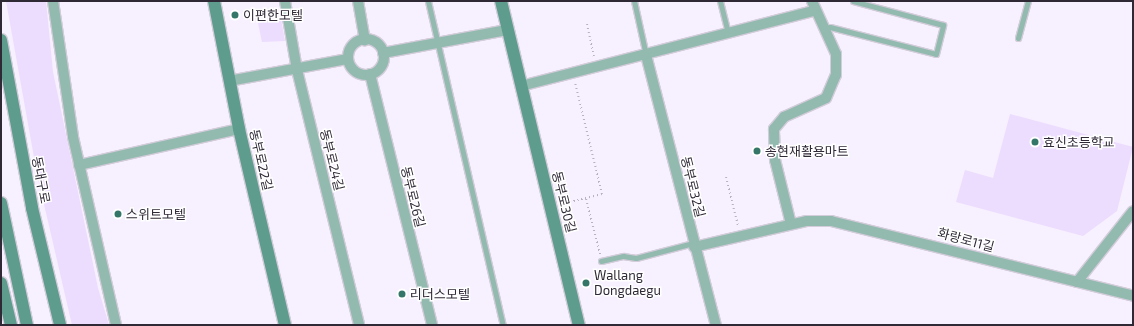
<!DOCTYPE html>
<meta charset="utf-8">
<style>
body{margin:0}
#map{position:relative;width:1134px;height:326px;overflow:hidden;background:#f7f0fe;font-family:"Exo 2","Noto Sans KR",sans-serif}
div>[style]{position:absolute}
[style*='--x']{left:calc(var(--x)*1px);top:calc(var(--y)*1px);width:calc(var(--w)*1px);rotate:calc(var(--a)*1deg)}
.green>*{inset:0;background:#ecdcfe}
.path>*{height:2px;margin-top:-1px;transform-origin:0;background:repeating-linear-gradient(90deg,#b8b1bf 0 1px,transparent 0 4px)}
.roads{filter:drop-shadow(1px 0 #d3ccda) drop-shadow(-1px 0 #d3ccda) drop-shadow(0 1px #d3ccda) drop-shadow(0 -1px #d3ccda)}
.lane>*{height:5px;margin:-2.5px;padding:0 2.5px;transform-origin:2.5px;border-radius:2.5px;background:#92baaf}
.street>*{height:10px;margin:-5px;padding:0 5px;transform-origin:5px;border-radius:5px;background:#92baaf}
.street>.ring{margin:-5px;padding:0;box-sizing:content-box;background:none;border:10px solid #92baaf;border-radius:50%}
.secondary>*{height:12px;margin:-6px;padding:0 6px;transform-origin:6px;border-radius:6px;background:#5e9d8d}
.dots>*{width:11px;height:11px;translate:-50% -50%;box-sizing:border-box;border:2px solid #fff;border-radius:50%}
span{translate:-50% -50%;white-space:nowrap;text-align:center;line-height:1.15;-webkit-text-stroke:3px #fff;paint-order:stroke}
.poi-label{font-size:13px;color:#2f2936}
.left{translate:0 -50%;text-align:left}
.street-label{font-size:13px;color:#2f2936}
.frame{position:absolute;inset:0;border:2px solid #2f2936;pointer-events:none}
</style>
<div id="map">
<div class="green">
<div style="clip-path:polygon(6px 1px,46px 1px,53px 72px,98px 288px,109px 325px,72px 325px,37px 174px)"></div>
<div style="clip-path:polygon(281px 19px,285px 41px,262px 42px,258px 23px)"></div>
<div style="clip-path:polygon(1010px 114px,1133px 147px,1117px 211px,1083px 236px,956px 202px,965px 170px,993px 178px)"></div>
</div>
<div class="path">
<div style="--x:587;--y:24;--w:35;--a:78"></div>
<div style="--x:726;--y:177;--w:50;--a:76.2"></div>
<div style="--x:586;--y:199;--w:57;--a:75.7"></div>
<div style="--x:562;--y:204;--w:41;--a:-14"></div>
<div style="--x:602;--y:194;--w:115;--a:-103.6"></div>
</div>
<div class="roads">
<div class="lane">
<div style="--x:428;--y:1;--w:333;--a:77"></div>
<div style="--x:634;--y:1;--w:55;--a:77.5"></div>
<div style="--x:720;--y:1;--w:33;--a:76"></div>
<div style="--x:824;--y:29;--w:6;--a:-18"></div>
<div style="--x:830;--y:27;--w:109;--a:14.3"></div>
<div style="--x:936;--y:54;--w:30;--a:-76"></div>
<div style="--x:943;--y:25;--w:93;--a:-165.1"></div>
<div style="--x:1018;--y:38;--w:38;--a:-75"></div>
<div style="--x:601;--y:261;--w:23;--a:-13"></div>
<div style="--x:623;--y:256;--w:13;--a:9"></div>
<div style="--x:636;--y:258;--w:59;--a:-14.7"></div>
</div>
<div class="street">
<div style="--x:53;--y:1;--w:137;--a:81.6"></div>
<div style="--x:73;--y:137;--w:193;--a:77.1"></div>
<div style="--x:285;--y:1;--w:70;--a:80.1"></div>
<div style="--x:297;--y:70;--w:262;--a:76.3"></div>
<div style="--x:358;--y:1;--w:40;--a:80"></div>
<div class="ring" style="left:348px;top:39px;width:26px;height:26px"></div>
<div style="--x:383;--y:53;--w:126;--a:-10.5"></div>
<div style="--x:646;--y:55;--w:279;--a:75.5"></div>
<div style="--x:370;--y:74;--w:259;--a:76.1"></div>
<div style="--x:229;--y:81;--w:121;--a:-10.5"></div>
<div style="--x:521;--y:86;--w:302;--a:-14.4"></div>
<div style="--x:79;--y:165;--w:164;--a:-12.7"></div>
<div style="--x:791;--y:224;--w:66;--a:-104"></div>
<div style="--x:775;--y:160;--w:31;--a:-92"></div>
<div style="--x:774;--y:129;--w:16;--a:-50"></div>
<div style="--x:784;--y:117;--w:46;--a:-24.3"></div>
<div style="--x:826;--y:98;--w:25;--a:-67"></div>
<div style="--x:836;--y:75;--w:21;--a:-90"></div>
<div style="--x:836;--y:54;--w:58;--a:-114.4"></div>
<div style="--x:694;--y:247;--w:116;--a:-13"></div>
<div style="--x:807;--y:221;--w:24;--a:0"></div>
<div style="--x:831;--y:221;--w:311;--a:13.9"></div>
<div style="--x:1077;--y:282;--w:90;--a:-51.7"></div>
</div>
<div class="secondary">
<div style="--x:214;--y:1;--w:130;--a:78.9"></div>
<div style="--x:239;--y:129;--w:201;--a:76.8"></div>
<div style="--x:501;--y:1;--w:333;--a:76.5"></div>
<div style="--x:1;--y:40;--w:171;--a:79.5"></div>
<div style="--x:32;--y:208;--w:120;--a:76.5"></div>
<div style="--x:1;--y:203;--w:125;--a:78"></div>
<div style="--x:1;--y:283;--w:43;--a:76.6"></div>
</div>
</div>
<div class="dots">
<div style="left:235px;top:15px;background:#347667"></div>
<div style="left:1035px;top:142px;background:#347667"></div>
<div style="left:757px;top:151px;background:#347667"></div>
<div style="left:118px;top:214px;background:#347667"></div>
<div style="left:586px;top:283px;background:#347667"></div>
<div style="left:402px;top:294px;background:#347667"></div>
</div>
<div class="poi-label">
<span class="left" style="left:243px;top:15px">이편한모텔</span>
<span class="left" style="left:1043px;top:142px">효신초등학교</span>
<span class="left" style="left:765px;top:151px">송현재활용마트</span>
<span class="left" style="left:126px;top:214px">스위트모텔</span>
<span class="left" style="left:594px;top:283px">Wallang<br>Dongdaegu</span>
<span class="left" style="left:410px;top:294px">리더스모텔</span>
</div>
<div class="street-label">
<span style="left:261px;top:160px;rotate:77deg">동부로22길</span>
<span style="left:332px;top:160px;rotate:76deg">동부로24길</span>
<span style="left:41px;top:180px;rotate:79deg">동대구로</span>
<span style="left:693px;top:187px;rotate:76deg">동부로32길</span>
<span style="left:413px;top:197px;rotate:76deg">동부로26길</span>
<span style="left:564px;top:202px;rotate:76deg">동부로30길</span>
<span style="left:966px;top:240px;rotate:15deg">화랑로11길</span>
</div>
<div class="frame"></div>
</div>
